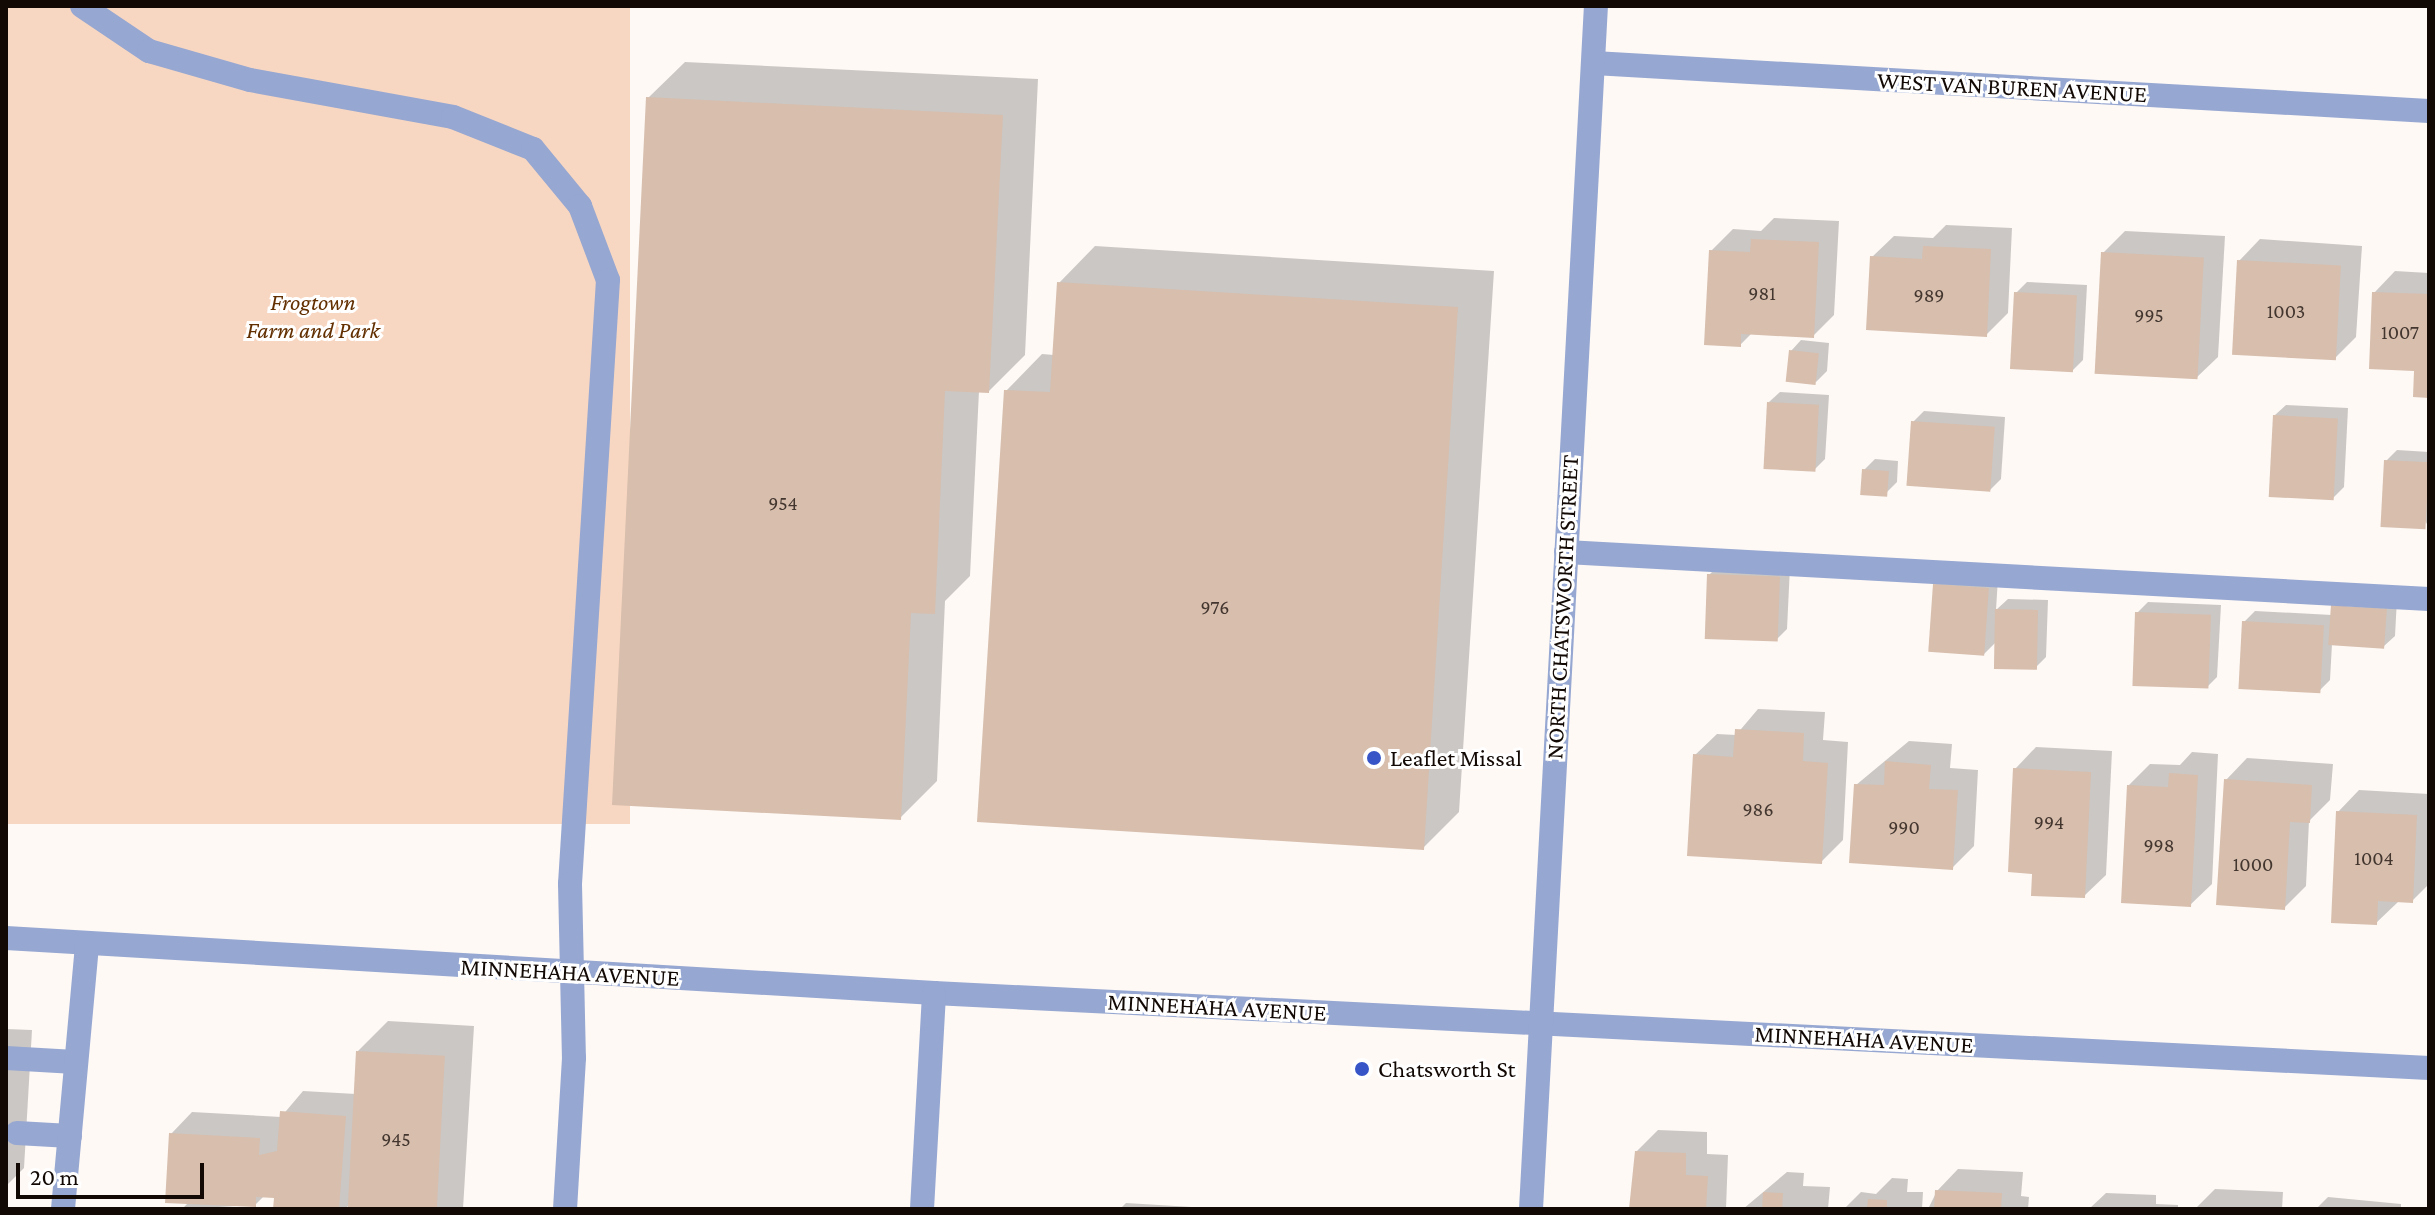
<!DOCTYPE html>
<style>
body{margin:0}
#map{position:relative;width:2435px;height:1215px;overflow:hidden;background:#fef9f5;font-family:"Crimson Pro",serif}
div>[style]{position:absolute}
[style*='--x']{left:calc(var(--x)*1px);top:calc(var(--y)*1px);width:calc(var(--w)*1px);rotate:calc(var(--a)*1deg)}
.green>*{inset:0;background:#f8d7c2;transform-origin:0 0}
.shadow>*{inset:0;background:#0003}
.building>*{inset:0;background:#d7bead;transform-origin:0 0}
.minor>*{height:24px;margin:-12px;padding:0 12px;transform-origin:12px;border-radius:12px;background:#96a7d1}
.dots>*{width:22px;height:22px;translate:-50% -50%;box-sizing:border-box;border:4px solid #fff;border-radius:50%}
span{translate:-50% -50%;white-space:nowrap;text-align:center;line-height:1.15;-webkit-text-stroke:6px #fff;paint-order:stroke}
.number-label{font-size:20px;color:#43362f}
.number-label span{-webkit-text-stroke-width:0}
.street-label{font-size:24px;color:#120905}
.park-label{font-size:24px;color:#622f00;font-style:italic}
.poi-label{font-size:24px;color:#120905}
.left{translate:0 -50%;text-align:left}
.frame{position:absolute;inset:0;border:8px solid #120905;pointer-events:none}
.scale{position:absolute;left:16px;top:1163px;width:188px;height:36px;box-sizing:border-box;border:4px solid #120905;border-top:0;padding-left:10px;font-size:24px;line-height:28px;white-space:nowrap;color:#120905;-webkit-text-stroke:6px #fff;paint-order:stroke}
</style>
<div id="map">
<div class="green">
<div style="left:6px;top:6px;width:624px;height:818px"></div>
</div>
<div class="shadow">
<div style="clip-path:polygon(685px 62px,1038px 79px,1025px 355px,989px 391px,979px 391px,970px 576px,945px 601px,937px 781px,900px 818px,648px 98px)"></div>
<div style="clip-path:polygon(1774px 218px,1839px 221px,1834px 315px,1813px 336px,1752px 333px,1740px 345px,1711px 251px,1733px 229px,1761px 231px)"></div>
<div style="clip-path:polygon(1946px 225px,2012px 228px,2008px 313px,1986px 335px,1872px 257px,1894px 236px,1933px 238px)"></div>
<div style="clip-path:polygon(2125px 231px,2225px 236px,2218px 357px,2196px 378px,2103px 253px)"></div>
<div style="clip-path:polygon(2260px 239px,2362px 246px,2356px 337px,2335px 358px,2239px 261px)"></div>
<div style="clip-path:polygon(1095px 246px,1494px 271px,1459px 812px,1423px 848px,1006px 391px,1042px 354px,1054px 355px,1059px 283px)"></div>
<div style="clip-path:polygon(2395px 271px,2429px 273px,2429px 396px,2374px 293px)"></div>
<div style="clip-path:polygon(2027px 282px,2087px 285px,2083px 360px,2072px 371px,2016px 293px)"></div>
<div style="clip-path:polygon(1801px 340px,1829px 343px,1827px 371px,1816px 382px,1791px 351px)"></div>
<div style="clip-path:polygon(1780px 392px,1829px 395px,1825px 459px,1814px 470px,1769px 402px)"></div>
<div style="clip-path:polygon(2286px 405px,2348px 408px,2344px 487px,2333px 498px,2275px 415px)"></div>
<div style="clip-path:polygon(1924px 411px,2005px 417px,2001px 479px,1990px 490px,1913px 422px)"></div>
<div style="clip-path:polygon(2397px 450px,2429px 452px,2429px 527px,2386px 461px)"></div>
<div style="clip-path:polygon(1875px 459px,1898px 461px,1897px 482px,1886px 493px,1864px 470px)"></div>
<div style="clip-path:polygon(1720px 564px,1790px 567px,1787px 629px,1776px 640px,1709px 575px)"></div>
<div style="clip-path:polygon(1946px 574px,1998px 578px,1996px 610px,2008px 599px,2048px 600px,2046px 657px,2035px 668px,1996px 642px,1984px 654px,1935px 585px)"></div>
<div style="clip-path:polygon(2397px 599px,2395px 636px,2384px 646px,2332px 644px,2330px 680px,2319px 691px,2244px 622px,2255px 611px,2332px 615px)"></div>
<div style="clip-path:polygon(2148px 602px,2221px 605px,2217px 677px,2206px 688px,2137px 613px)"></div>
<div style="clip-path:polygon(1758px 709px,1825px 712px,1823px 740px,1848px 742px,1843px 840px,1821px 862px,1695px 755px,1717px 734px,1736px 735px)"></div>
<div style="clip-path:polygon(1909px 741px,1952px 744px,1950px 768px,1978px 770px,1974px 846px,1952px 868px,1856px 785px)"></div>
<div style="clip-path:polygon(2036px 747px,2112px 751px,2106px 875px,2084px 896px,2034px 872px,2015px 769px)"></div>
<div style="clip-path:polygon(2192px 752px,2218px 754px,2212px 884px,2190px 905px,2129px 785px,2150px 764px,2180px 765px)"></div>
<div style="clip-path:polygon(2247px 758px,2333px 764px,2330px 800px,2309px 821px,2306px 886px,2284px 908px,2226px 780px)"></div>
<div style="clip-path:polygon(2359px 790px,2429px 794px,2429px 884px,2412px 901px,2398px 902px,2376px 923px,2338px 812px)"></div>
<div style="clip-path:polygon(388px 1021px,474px 1026px,463px 1209px,350px 1209px,350px 1204px,345px 1209px,274px 1209px,275px 1196px,265px 1195px,255px 1205px,182px 1209px,189px 1202px,171px 1134px,192px 1112px,281px 1117px,303px 1091px,356px 1094px,358px 1051px)"></div>
<div style="clip-path:polygon(6px 1029px,32px 1030px,24px 1168px,6px 1186px)"></div>
<div style="clip-path:polygon(1658px 1130px,1707px 1132px,1707px 1154px,1728px 1155px,1726px 1209px,1633px 1209px,1636px 1152px)"></div>
<div style="clip-path:polygon(1958px 1169px,2023px 1172px,2021px 1196px,2029px 1197px,2028px 1209px,1928px 1209px,1937px 1191px)"></div>
<div style="clip-path:polygon(1787px 1172px,1804px 1173px,1803px 1186px,1830px 1187px,1828px 1209px,1743px 1209px)"></div>
<div style="clip-path:polygon(1892px 1178px,1908px 1179px,1907px 1192px,1923px 1192px,1922px 1209px,1844px 1209px,1861px 1192px,1876px 1194px)"></div>
<div style="clip-path:polygon(2215px 1189px,2283px 1192px,2282px 1209px,2195px 1209px)"></div>
<div style="clip-path:polygon(2106px 1193px,2156px 1195px,2156px 1204px,2178px 1205px,2178px 1209px,2089px 1209px)"></div>
<div style="clip-path:polygon(2328px 1197px,2401px 1204px,2401px 1209px,2316px 1209px)"></div>
<div style="clip-path:polygon(1126px 1203px,1225px 1209px,1120px 1209px)"></div>
</div>
<div class="building">
<div style="clip-path:polygon(646px 97px,1003px 115px,989px 393px,945px 391px,935px 614px,911px 613px,901px 820px,612px 805px)"></div>
<div style="clip-path:polygon(1751px 239px,1819px 242px,1814px 338px,1741px 334px,1741px 347px,1704px 345px,1709px 250px,1750px 252px)"></div>
<div style="clip-path:polygon(1923px 246px,1991px 249px,1987px 337px,1866px 330px,1870px 256px,1922px 259px)"></div>
<div style="left:2101px;top:252px;width:103px;height:122px;rotate:3deg"></div>
<div style="left:2237px;top:260px;width:104px;height:95px;rotate:3deg"></div>
<div style="clip-path:polygon(1057px 282px,1458px 307px,1424px 850px,977px 822px,1004px 390px,1050px 392px)"></div>
<div style="left:2014px;top:292px;width:63px;height:77px;rotate:3deg"></div>
<div style="clip-path:polygon(2372px 292px,2429px 294px,2429px 398px,2413px 397px,2414px 371px,2369px 369px)"></div>
<div style="left:1789px;top:350px;width:30px;height:32px;rotate:6deg"></div>
<div style="left:1767px;top:402px;width:52px;height:67px;rotate:3deg"></div>
<div style="left:2273px;top:415px;width:65px;height:82px;rotate:3deg"></div>
<div style="left:1911px;top:421px;width:84px;height:65px;rotate:4deg"></div>
<div style="left:2384px;top:460px;width:45px;height:67px;rotate:3deg"></div>
<div style="left:1862px;top:469px;width:27px;height:26px;rotate:4deg"></div>
<div style="left:1707px;top:574px;width:73px;height:65px;rotate:2deg"></div>
<div style="left:1933px;top:584px;width:56px;height:68px;rotate:4deg"></div>
<div style="left:2331px;top:605px;width:56px;height:40px;rotate:4deg"></div>
<div style="left:1995px;top:609px;width:43px;height:60px;rotate:1deg"></div>
<div style="left:2135px;top:612px;width:76px;height:74px;rotate:2deg"></div>
<div style="left:2242px;top:621px;width:82px;height:68px;rotate:3deg"></div>
<div style="clip-path:polygon(1735px 729px,1804px 733px,1803px 761px,1828px 763px,1822px 864px,1687px 856px,1693px 754px,1733px 757px)"></div>
<div style="clip-path:polygon(1885px 761px,1931px 765px,1929px 789px,1958px 790px,1953px 870px,1849px 863px,1854px 784px,1884px 785px)"></div>
<div style="clip-path:polygon(2013px 768px,2091px 772px,2085px 898px,2031px 896px,2032px 874px,2008px 872px)"></div>
<div style="clip-path:polygon(2169px 773px,2198px 775px,2191px 907px,2121px 903px,2127px 785px,2168px 787px)"></div>
<div style="clip-path:polygon(2224px 779px,2312px 785px,2310px 823px,2290px 822px,2285px 910px,2216px 905px)"></div>
<div style="clip-path:polygon(2336px 811px,2417px 815px,2413px 903px,2378px 901px,2377px 925px,2331px 923px)"></div>
<div style="left:356px;top:1051px;width:89px;height:158px;rotate:3deg"></div>
<div style="clip-path:polygon(280px 1111px,346px 1116px,339px 1209px,273px 1209px,274px 1198px,256px 1197px,256px 1207px,165px 1203px,169px 1133px,260px 1138px,259px 1155px,277px 1151px)"></div>
<div style="clip-path:polygon(1635px 1151px,1686px 1153px,1686px 1175px,1708px 1176px,1706px 1209px,1629px 1209px)"></div>
<div style="clip-path:polygon(1935px 1190px,2002px 1193px,2001px 1209px,1934px 1209px)"></div>
<div style="left:1763px;top:1192px;width:20px;height:17px;rotate:3deg"></div>
<div style="clip-path:polygon(1868px 1199px,1887px 1200px,1887px 1209px,1867px 1209px)"></div>
</div>
<div class="minor">
<div style="--x:82;--y:6;--w:81;--a:33.9"></div>
<div style="--x:149;--y:51;--w:105;--a:16"></div>
<div style="--x:250;--y:80;--w:206;--a:10.3"></div>
<div style="--x:453;--y:117;--w:86;--a:21.8"></div>
<div style="--x:533;--y:149;--w:74;--a:50.5"></div>
<div style="--x:580;--y:206;--w:79;--a:69.3"></div>
<div style="--x:608;--y:280;--w:605;--a:93.6"></div>
<div style="--x:570;--y:884;--w:174;--a:88.7"></div>
<div style="--x:574;--y:1058;--w:151;--a:93.4"></div>
<div style="--x:1594;--y:63;--w:836;--a:3.29"></div>
<div style="--x:1566;--y:552;--w:864;--a:3.12"></div>
<div style="--x:6;--y:938;--w:930;--a:3.39"></div>
<div style="--x:934;--y:993;--w:1497;--a:2.87"></div>
<div style="--x:6;--y:1058;--w:69;--a:3.3"></div>
<div style="--x:17;--y:1133;--w:53;--a:3.2"></div>
<div style="--x:63;--y:1209;--w:267;--a:-84.8"></div>
<div style="--x:922;--y:1209;--w:216;--a:-86.8"></div>
<div style="--x:1531;--y:1209;--w:1205;--a:-86.91"></div>
</div>
<div class="dots">
<div style="left:1374px;top:758px;background:#3755c7"></div>
<div style="left:1362px;top:1069px;background:#3755c7"></div>
</div>
<div class="number-label">
<span style="left:1762px;top:293px">981</span>
<span style="left:1929px;top:295px">989</span>
<span style="left:2286px;top:311px">1003</span>
<span style="left:2149px;top:315px">995</span>
<span style="left:2400px;top:332px">1007</span>
<span style="left:783px;top:503px">954</span>
<span style="left:1215px;top:607px">976</span>
<span style="left:1758px;top:809px">986</span>
<span style="left:2049px;top:822px">994</span>
<span style="left:1904px;top:827px">990</span>
<span style="left:2159px;top:845px">998</span>
<span style="left:2374px;top:858px">1004</span>
<span style="left:2253px;top:864px">1000</span>
<span style="left:396px;top:1139px">945</span>
</div>
<div class="street-label">
<span style="left:2012px;top:87px;rotate:3deg">WEST VAN BUREN AVENUE</span>
<span style="left:1562px;top:607px;rotate:-87deg">NORTH CHATSWORTH STREET</span>
<span style="left:570px;top:972px;rotate:3deg">MINNEHAHA AVENUE</span>
<span style="left:1217px;top:1007px;rotate:3deg">MINNEHAHA AVENUE</span>
<span style="left:1864px;top:1039px;rotate:3deg">MINNEHAHA AVENUE</span>
</div>
<div class="park-label">
<span style="left:313px;top:316px">Frogtown<br>Farm and Park</span>
</div>
<div class="poi-label">
<span class="left" style="left:1390px;top:758px">Leaflet Missal</span>
<span class="left" style="left:1378px;top:1069px">Chatsworth St</span>
</div>
<div class="frame"></div>
<div class="scale">20 m</div>
</div>
